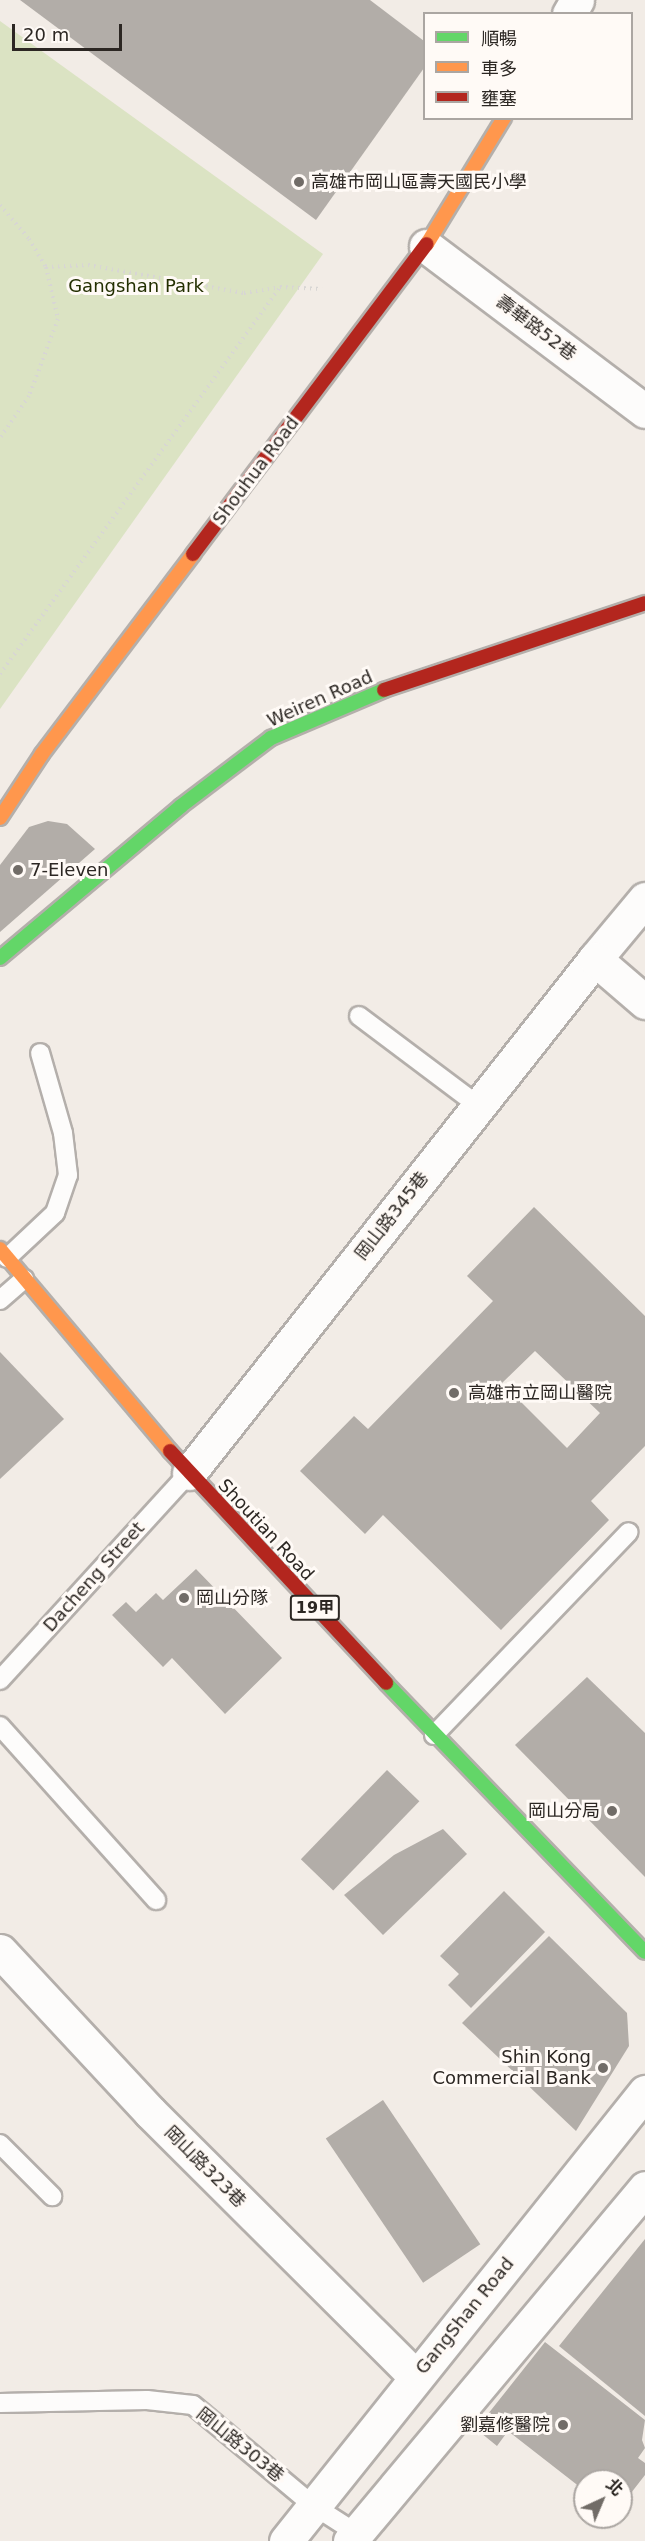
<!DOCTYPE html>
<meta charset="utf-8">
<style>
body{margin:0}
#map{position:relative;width:645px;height:2541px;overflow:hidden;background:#f2ece6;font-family:"DejaVu Sans","Noto Sans TC",sans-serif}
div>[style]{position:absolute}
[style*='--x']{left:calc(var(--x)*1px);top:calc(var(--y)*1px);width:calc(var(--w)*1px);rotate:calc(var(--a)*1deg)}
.green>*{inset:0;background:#dbe3c3}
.building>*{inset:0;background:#b2ada8;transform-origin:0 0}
.path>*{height:4px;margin-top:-2px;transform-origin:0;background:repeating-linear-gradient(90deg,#d8d6d4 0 1.5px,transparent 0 6px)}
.roads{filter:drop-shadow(2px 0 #b4afab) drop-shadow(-2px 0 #b4afab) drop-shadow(0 2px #b4afab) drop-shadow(0 -2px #b4afab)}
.lane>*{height:18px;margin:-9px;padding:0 9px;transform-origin:9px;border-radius:9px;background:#fdfcfb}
.street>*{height:33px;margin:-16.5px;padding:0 16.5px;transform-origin:16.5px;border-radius:16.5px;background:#fdfcfb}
.fast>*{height:14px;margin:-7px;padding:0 7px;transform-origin:7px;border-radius:7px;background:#63d668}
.slow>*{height:14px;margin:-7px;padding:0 7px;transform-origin:7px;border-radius:7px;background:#ff974d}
.jam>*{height:14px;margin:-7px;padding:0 7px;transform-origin:7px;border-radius:7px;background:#b3261e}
.dots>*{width:16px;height:16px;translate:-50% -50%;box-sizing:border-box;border:3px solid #fffaf6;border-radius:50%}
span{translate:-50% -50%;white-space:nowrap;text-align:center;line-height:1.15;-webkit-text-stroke:6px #fffaf6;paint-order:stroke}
.shield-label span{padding:2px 4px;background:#fffaf6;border:2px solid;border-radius:4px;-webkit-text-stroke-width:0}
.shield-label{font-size:16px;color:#2c2723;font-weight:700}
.poi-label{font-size:18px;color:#2c2723}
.left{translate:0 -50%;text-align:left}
.right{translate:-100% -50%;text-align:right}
.park-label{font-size:18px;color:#232f01}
.street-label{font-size:18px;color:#2c2723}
.legend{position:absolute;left:423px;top:12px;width:210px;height:108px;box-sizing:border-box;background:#fffaf6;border:2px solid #aba6a2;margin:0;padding:8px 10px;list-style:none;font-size:18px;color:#2c2723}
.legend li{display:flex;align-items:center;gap:12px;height:30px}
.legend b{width:30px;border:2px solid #aba6a2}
.north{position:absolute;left:573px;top:2469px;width:60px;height:60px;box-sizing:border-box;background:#fffaf6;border:2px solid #aba6a2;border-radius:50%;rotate:44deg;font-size:16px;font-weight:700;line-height:24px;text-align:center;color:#2c2723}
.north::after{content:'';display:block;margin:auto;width:21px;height:27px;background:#716c67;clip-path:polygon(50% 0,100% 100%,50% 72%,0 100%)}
.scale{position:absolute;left:12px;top:24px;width:110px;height:27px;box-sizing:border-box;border:3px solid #2c2723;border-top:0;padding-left:8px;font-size:18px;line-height:21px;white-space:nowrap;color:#2c2723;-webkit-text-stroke:4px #fffaf6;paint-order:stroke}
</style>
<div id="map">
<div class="green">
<div style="clip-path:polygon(0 21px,323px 254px,0 709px)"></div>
</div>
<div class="building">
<div style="clip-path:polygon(20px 0,370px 0,424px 41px,424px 68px,316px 220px)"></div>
<div style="clip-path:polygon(48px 821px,67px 824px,95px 849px,0 932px,0 865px,29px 827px)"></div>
<div style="clip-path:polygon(evenodd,534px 1207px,645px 1316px,645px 1446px,591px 1501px,609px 1520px,501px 1630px,383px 1515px,365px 1534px,300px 1471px,354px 1416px,368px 1429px,493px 1301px,467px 1276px,534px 1207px,535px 1351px,600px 1413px,567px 1448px,502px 1383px,535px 1351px)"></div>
<div style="clip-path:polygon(0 1352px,64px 1419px,0 1479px)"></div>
<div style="clip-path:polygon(196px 1569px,282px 1658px,225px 1714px,172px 1658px,163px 1667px,112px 1615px,126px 1602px,136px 1612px,156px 1593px,163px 1600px)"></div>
<div style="clip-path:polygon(587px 1677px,645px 1733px,645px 1877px,515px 1745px)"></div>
<div style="left:387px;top:1770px;width:45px;height:124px;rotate:44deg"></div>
<div style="clip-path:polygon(443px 1829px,467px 1854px,383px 1935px,344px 1895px,394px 1855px)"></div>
<div style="clip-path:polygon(504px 1891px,545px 1932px,471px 2008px,448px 1985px,459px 1974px,440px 1956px)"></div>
<div style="clip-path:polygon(549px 1936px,627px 2013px,629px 2046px,576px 2131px,462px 2023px)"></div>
<div style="left:383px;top:2100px;width:174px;height:69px;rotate:56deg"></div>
<div style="clip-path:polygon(645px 2239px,645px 2416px,559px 2346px)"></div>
<div style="clip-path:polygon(545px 2342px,645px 2420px,642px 2440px,645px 2448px,638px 2458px,645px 2463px,645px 2475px,624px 2502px,621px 2481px,585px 2481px,585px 2491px,508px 2431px,497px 2446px,476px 2429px)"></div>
</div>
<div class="path">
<div style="--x:0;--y:205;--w:45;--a:49.5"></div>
<div style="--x:29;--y:239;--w:33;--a:59"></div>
<div style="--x:46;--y:267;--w:53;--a:77"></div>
<div style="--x:58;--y:319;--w:82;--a:110.6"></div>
<div style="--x:29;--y:396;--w:51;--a:124.6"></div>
<div style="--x:46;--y:267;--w:42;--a:-2.7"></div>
<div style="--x:88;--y:265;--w:158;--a:10.2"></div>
<div style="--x:244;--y:293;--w:36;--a:-9"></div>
<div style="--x:280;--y:287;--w:42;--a:2.7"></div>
<div style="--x:0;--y:674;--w:478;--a:-54.1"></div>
</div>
<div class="roads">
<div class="lane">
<div style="--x:359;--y:1016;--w:150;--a:36.9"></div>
<div style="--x:7;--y:1258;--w:66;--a:-43.2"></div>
<div style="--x:55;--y:1213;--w:40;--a:-71.1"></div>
<div style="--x:68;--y:1175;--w:42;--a:-96.8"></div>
<div style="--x:63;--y:1133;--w:83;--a:-106"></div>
<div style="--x:0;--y:1300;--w:32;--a:-41"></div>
<div style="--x:0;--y:1680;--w:280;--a:-47.6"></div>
<div style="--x:0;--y:1726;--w:234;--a:48.1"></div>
<div style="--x:434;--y:1735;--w:281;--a:-46.2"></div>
<div style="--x:0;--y:2144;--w:74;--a:45"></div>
<div style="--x:0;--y:2403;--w:147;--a:-1.2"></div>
<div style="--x:147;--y:2400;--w:46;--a:6.2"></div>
<div style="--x:193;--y:2405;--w:158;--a:39.9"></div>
<div style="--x:314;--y:2506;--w:50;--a:32.7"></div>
</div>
<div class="street">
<div style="--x:569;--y:14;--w:16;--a:-60"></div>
<div style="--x:426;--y:246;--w:274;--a:37"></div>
<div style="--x:595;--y:959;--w:78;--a:-50.2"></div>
<div style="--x:189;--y:1473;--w:655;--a:-51.7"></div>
<div style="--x:595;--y:959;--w:66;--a:40.7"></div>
<div style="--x:0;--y:1951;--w:220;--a:47"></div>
<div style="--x:150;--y:2112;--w:375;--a:44.9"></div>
<div style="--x:286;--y:2541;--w:575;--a:-51.36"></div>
<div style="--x:350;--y:2541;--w:460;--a:-50.1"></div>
</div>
<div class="fast">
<div style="--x:0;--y:958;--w:236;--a:-40"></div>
<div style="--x:181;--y:806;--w:113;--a:-37.1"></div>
<div style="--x:271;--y:738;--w:123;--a:-23"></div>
<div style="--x:386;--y:1683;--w:373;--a:46.1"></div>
</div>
<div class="slow">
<div style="--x:427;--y:244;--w:148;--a:-58.6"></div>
<div style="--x:0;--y:818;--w:77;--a:-56.7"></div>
<div style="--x:42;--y:754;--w:251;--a:-52.9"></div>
<div style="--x:0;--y:1249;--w:264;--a:49.9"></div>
</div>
<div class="jam">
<div style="--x:193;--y:554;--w:388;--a:-53"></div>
<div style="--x:384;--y:690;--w:275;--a:-18.4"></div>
<div style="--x:170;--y:1451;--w:317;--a:47"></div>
</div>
</div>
<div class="dots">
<div style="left:299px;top:182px;background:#716c67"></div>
<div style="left:18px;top:870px;background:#716c67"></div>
<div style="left:454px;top:1393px;background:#716c67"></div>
<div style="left:184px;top:1598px;background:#716c67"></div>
<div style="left:612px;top:1811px;background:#716c67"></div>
<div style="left:603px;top:2068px;background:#716c67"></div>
<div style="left:563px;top:2425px;background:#716c67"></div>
</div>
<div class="shield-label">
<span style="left:315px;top:1608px">19甲</span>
</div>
<div class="poi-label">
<span class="left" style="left:311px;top:182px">高雄市岡山區壽天國民小學</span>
<span class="left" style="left:30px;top:870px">7-Eleven</span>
<span class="left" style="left:468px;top:1393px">高雄市立岡山醫院</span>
<span class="left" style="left:196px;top:1598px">岡山分隊</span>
<span class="right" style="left:600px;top:1811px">岡山分局</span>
<span class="right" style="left:591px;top:2068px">Shin Kong<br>Commercial Bank</span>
<span class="right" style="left:550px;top:2425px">劉嘉修醫院</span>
</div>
<div class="park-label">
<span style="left:136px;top:286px">Gangshan Park</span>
</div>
<div class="street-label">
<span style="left:536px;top:328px;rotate:37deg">壽華路52巷</span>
<span style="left:256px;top:471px;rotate:-53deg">Shouhua Road</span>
<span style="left:320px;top:699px;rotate:-24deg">Weiren Road</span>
<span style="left:392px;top:1216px;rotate:-52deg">岡山路345巷</span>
<span style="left:266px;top:1530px;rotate:47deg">Shoutian Road</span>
<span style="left:94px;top:1577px;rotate:-48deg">Dacheng Street</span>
<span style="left:205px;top:2167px;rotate:45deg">岡山路323巷</span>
<span style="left:465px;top:2316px;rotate:-51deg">GangShan Road</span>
<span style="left:240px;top:2445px;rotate:39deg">岡山路303巷</span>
</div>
<ul class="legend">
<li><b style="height:8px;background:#63d668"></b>順暢</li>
<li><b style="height:8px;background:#ff974d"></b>車多</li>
<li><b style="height:8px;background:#b3261e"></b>壅塞</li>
</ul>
<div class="north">北</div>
<div class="scale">20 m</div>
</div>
